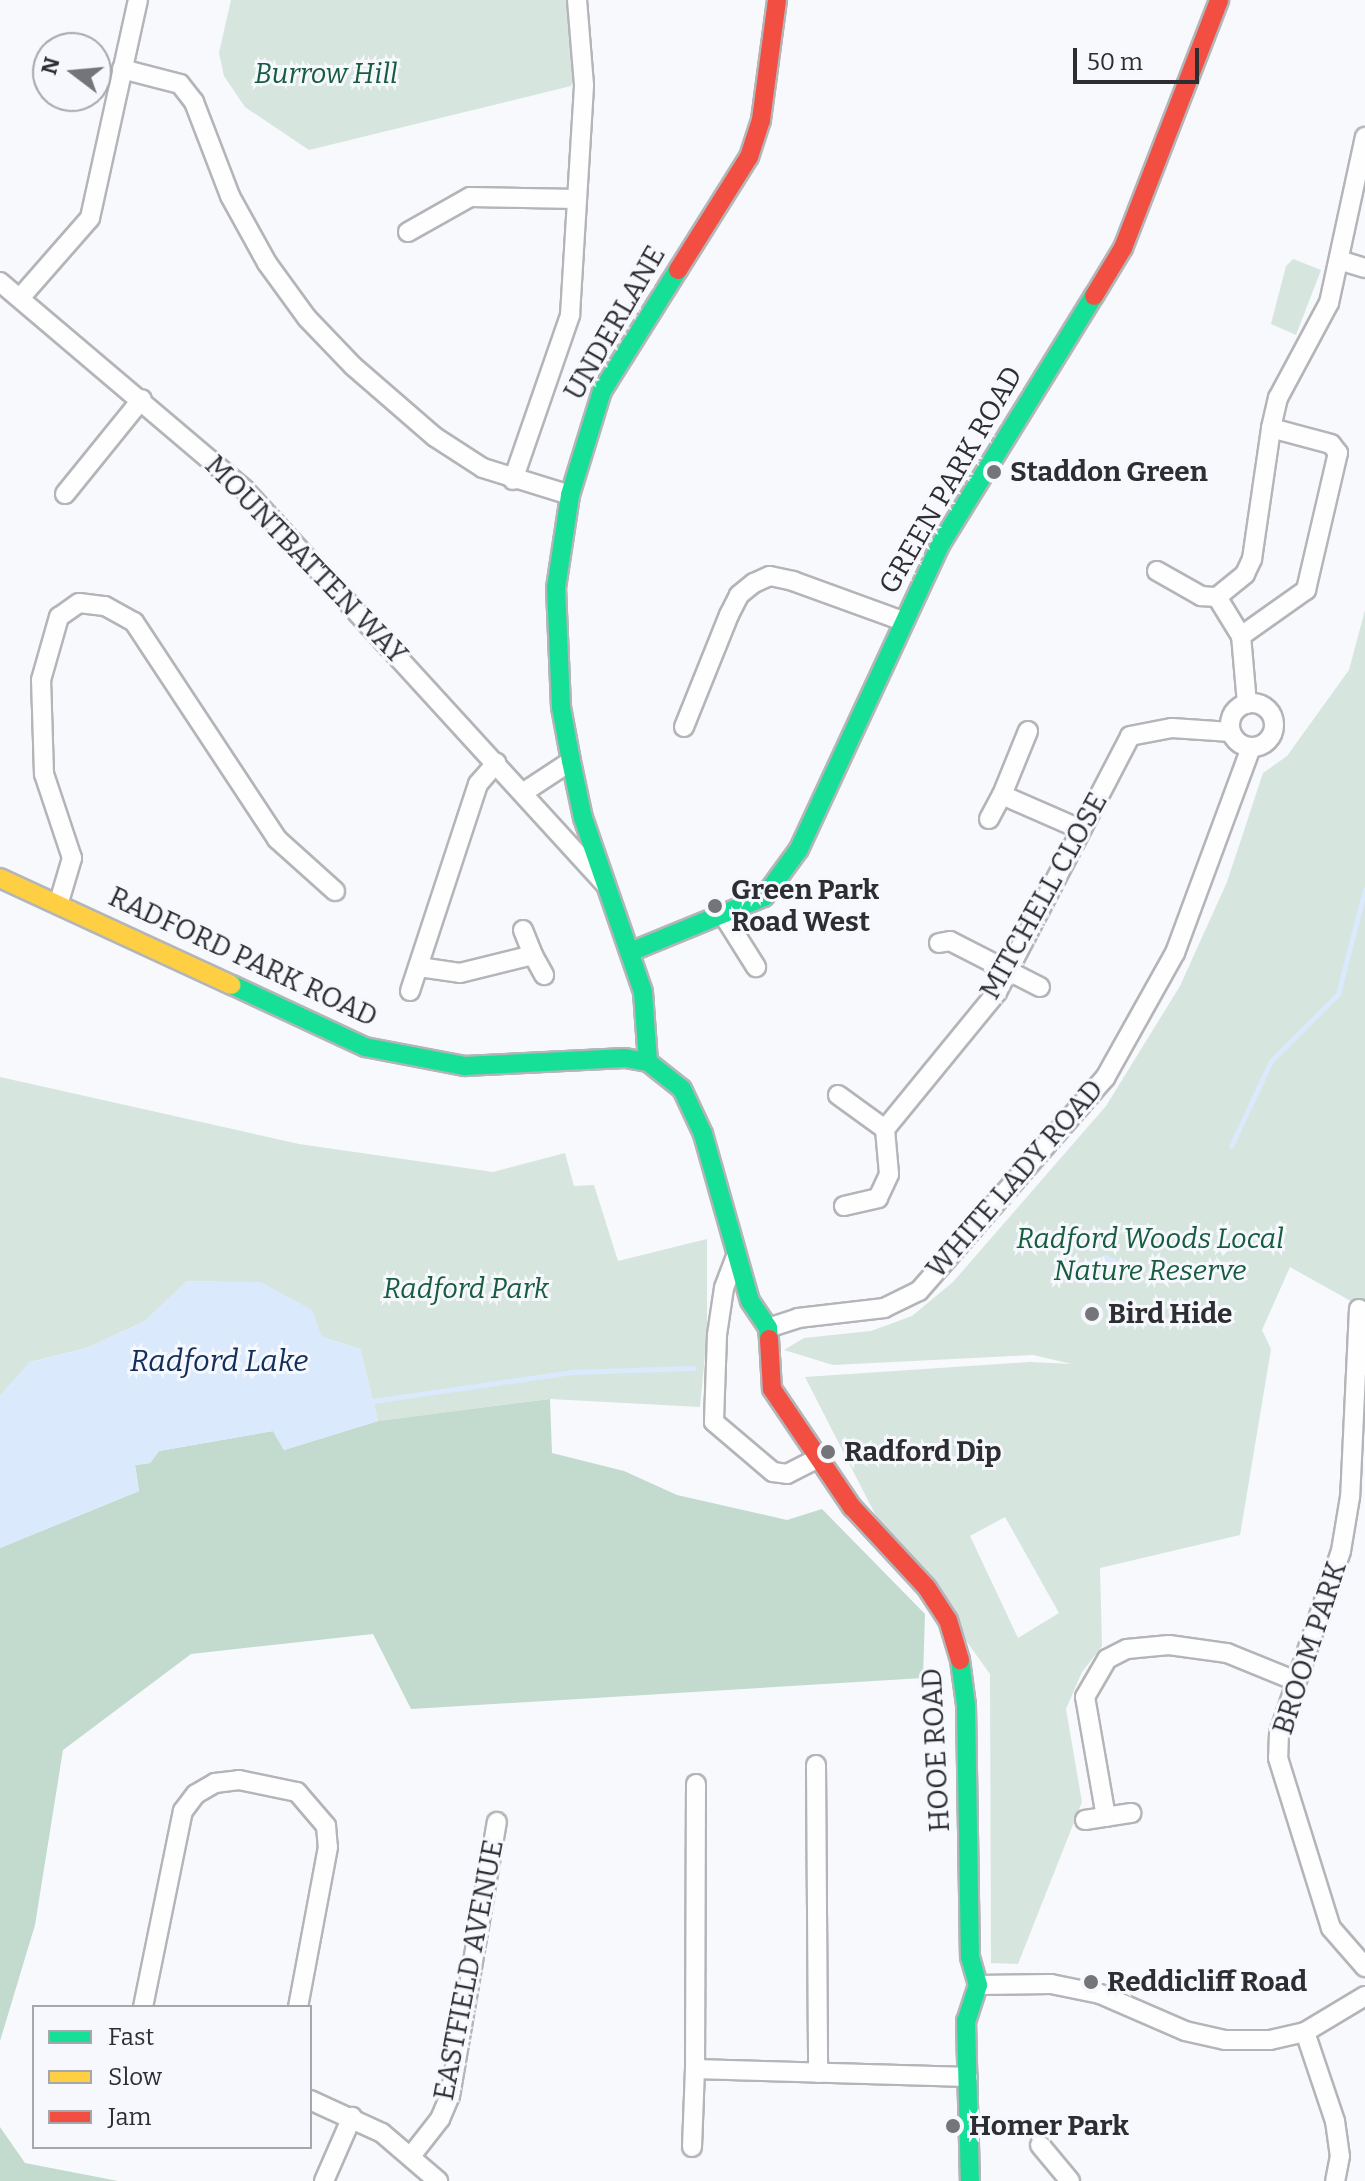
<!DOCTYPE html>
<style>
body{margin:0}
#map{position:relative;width:1365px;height:2181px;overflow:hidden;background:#f7f9fc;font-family:Bitter,serif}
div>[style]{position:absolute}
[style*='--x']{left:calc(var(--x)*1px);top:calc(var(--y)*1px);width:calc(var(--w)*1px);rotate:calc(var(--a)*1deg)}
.green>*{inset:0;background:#d6e5de}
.forest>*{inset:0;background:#c3dace}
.water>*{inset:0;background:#dbe9fd}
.stream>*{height:5px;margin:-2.5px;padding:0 2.5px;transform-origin:2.5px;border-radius:2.5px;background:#dbe9fd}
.roads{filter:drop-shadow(2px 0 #b4b5b8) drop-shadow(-2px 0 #b4b5b8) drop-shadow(0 2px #b4b5b8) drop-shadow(0 -2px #b4b5b8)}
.street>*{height:18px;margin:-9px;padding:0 9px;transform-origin:9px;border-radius:9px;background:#fefeff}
.street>.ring{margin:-9px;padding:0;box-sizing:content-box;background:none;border:18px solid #fefeff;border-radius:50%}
.fast>*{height:18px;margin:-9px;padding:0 9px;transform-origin:9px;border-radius:9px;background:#16e098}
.slow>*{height:18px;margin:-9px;padding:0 9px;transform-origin:9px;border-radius:9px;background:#ffcf43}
.jam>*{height:18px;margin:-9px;padding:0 9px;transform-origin:9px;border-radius:9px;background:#f24e42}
.dots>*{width:22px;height:22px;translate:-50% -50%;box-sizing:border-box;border:4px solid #f6f8fd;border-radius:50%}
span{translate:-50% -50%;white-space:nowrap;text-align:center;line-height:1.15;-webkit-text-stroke:6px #f6f8fd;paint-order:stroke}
.park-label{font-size:28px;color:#185c3e;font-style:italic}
.street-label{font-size:28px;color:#2d2e31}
.poi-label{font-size:28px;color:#2d2e31;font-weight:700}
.left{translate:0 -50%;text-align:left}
.water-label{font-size:30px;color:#112f5a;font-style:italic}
.legend{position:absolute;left:32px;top:2005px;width:280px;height:144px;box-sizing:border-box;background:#f6f8fd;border:2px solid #a6a7ab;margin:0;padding:10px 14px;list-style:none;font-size:24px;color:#2d2e31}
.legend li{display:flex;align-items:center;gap:16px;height:40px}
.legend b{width:40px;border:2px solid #a6a7ab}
.north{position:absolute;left:32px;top:32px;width:80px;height:80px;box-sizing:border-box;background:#f6f8fd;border:2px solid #a6a7ab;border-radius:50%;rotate:286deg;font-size:22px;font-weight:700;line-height:32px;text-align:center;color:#2d2e31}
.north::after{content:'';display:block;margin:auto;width:28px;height:36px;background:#747578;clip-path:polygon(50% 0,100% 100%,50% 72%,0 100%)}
.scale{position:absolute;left:1073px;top:48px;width:126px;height:36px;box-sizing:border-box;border:4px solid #2d2e31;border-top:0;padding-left:10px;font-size:24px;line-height:28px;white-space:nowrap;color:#2d2e31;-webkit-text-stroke:6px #f6f8fd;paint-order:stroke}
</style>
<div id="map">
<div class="green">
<div style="clip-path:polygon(231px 0,571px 0,577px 70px,571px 86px,309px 150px,245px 107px,224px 76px,219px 53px)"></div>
<div style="clip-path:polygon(1293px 259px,1321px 270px,1296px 335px,1271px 324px,1286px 266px)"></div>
<div style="clip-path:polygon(evenodd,1365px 610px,1365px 1309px,1290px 1267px,1262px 1330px,1271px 1349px,1240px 1535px,1100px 1568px,1102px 1646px,1082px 1672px,1066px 1709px,1082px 1802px,1018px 1964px,991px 1963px,990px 1674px,875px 1514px,805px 1377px,1030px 1362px,1072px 1364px,1033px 1355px,833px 1365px,784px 1350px,804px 1338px,871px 1331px,912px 1316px,953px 1282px,1106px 1106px,1180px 986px,1227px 882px,1263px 773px,1287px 756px,1349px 670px,1365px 610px,1005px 1517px,1059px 1613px,1018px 1638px,970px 1536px,1005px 1517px)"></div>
<div style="clip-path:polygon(0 1077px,299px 1144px,493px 1172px,565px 1153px,574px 1186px,594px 1185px,618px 1261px,707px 1239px,707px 1334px,700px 1407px,550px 1399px,378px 1421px,360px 1349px,322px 1337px,261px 1283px,187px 1281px,145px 1321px,87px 1348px,30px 1362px,0 1396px)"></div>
</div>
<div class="forest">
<div style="clip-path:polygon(550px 1399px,552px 1453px,624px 1471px,677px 1495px,787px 1520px,822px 1509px,925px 1614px,923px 1678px,411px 1709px,373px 1634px,191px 1654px,63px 1750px,35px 1925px,0 2041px,0 1548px,139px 1491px,135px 1465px,150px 1463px,159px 1451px,273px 1431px,284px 1450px,378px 1421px)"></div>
<div style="clip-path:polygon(0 2127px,25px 2163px,118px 2181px,0 2181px)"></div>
</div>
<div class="water">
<div style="clip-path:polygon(1106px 1255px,1121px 1262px,1119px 1282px,1083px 1283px,1050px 1273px)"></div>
<div style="clip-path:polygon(187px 1281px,261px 1282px,312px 1310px,322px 1337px,360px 1349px,378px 1421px,284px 1450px,273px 1431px,159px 1451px,150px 1463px,135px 1465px,139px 1491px,0 1548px,0 1396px,30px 1362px,87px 1348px,145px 1321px)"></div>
</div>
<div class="stream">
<div style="--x:1231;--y:1146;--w:94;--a:-64.8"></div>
<div style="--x:1271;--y:1061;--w:95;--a:-45"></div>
<div style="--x:1338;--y:994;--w:108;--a:-75.6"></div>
<div style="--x:373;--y:1401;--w:201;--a:-8.3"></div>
<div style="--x:572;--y:1372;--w:121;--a:-1.9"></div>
</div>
<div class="roads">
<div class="street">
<div style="--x:122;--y:69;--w:60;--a:14.5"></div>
<div style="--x:180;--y:84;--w:23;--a:52"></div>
<div style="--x:194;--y:102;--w:101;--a:69"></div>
<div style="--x:230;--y:196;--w:77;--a:61.1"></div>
<div style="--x:267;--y:263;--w:68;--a:54"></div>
<div style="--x:307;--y:318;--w:66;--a:46.2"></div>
<div style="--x:353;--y:366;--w:108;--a:40.9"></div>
<div style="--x:435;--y:437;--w:57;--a:32.9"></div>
<div style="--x:483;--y:468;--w:91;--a:17.2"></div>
<div style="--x:408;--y:232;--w:71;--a:-29.4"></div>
<div style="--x:470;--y:197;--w:107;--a:1.1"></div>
<div style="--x:1339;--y:260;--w:27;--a:17"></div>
<div style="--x:0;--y:282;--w:321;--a:40.3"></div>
<div style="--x:245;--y:490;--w:534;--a:47.58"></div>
<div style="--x:20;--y:298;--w:106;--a:-48.8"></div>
<div style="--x:90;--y:218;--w:223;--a:-77.6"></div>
<div style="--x:513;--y:480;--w:175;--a:-70.9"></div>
<div style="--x:570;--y:315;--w:230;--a:-86.5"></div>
<div style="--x:584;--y:85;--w:85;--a:-94.7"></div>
<div style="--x:65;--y:494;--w:122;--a:-51"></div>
<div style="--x:1157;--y:571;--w:51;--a:29.6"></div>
<div style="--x:1201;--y:596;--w:16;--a:4"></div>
<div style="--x:1241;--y:636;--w:46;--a:-121.6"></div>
<div style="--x:1217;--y:597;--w:36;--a:-39"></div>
<div style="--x:1245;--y:574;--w:17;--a:-65"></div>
<div style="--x:1252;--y:559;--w:132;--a:-81.7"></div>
<div class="ring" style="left:1230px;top:703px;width:26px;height:26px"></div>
<div style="--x:1247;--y:704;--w:68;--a:-95"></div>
<div style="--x:1241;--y:636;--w:80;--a:-35.3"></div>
<div style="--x:1306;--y:590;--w:141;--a:-76.9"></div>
<div style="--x:1338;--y:453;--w:11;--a:-128"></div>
<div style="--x:1331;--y:444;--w:62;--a:-165.1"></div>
<div style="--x:1271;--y:428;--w:31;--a:-77"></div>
<div style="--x:1278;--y:398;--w:108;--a:-61.8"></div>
<div style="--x:1329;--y:303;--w:170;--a:-77.8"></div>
<div style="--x:684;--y:727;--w:121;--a:-68.1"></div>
<div style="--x:729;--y:615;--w:22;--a:-63"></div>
<div style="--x:739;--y:595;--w:19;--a:-39"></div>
<div style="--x:754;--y:583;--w:17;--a:-24"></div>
<div style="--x:770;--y:576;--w:24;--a:12"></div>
<div style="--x:793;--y:581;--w:117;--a:20"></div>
<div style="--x:1028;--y:731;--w:69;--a:112.1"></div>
<div style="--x:1002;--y:795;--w:85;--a:23.6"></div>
<div style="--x:524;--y:792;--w:56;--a:-33.4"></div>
<div style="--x:989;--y:819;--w:27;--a:-62"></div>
<div style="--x:59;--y:902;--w:46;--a:-73.5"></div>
<div style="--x:72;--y:858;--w:89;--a:-108.4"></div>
<div style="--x:44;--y:774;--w:94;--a:-91.8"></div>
<div style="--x:41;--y:680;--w:66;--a:-74.1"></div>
<div style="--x:59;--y:617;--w:24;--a:-35"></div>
<div style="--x:79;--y:603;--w:26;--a:7"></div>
<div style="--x:105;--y:606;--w:33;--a:29"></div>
<div style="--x:134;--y:622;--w:260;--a:56.6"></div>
<div style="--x:277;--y:839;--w:78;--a:41.9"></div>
<div style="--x:722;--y:913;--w:64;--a:57.8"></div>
<div style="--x:523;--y:930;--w:27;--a:68"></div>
<div style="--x:939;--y:943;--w:11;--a:-10"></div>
<div style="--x:950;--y:941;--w:101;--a:27.1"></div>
<div style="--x:419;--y:967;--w:41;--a:8.3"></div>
<div style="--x:460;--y:973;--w:75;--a:-13.9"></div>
<div style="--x:533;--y:955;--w:23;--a:61"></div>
<div style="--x:410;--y:991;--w:218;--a:-71.8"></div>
<div style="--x:478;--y:784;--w:28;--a:-49"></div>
<div style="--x:838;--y:1095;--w:58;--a:35.9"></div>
<div style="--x:844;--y:1206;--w:35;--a:-13"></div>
<div style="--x:878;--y:1198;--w:26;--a:-65"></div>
<div style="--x:889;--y:1174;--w:45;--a:-95.1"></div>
<div style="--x:885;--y:1129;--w:177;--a:-50.7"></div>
<div style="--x:997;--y:992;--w:288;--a:-62.5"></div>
<div style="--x:1130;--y:736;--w:43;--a:-10.8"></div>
<div style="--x:1172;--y:728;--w:59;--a:3.9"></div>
<div style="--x:735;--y:1259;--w:31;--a:111"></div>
<div style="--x:724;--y:1288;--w:48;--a:98.5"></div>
<div style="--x:717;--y:1335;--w:87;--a:92"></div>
<div style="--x:714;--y:1422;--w:77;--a:40.3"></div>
<div style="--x:773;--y:1472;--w:14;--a:8"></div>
<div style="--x:787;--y:1474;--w:33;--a:-27"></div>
<div style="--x:1359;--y:1309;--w:188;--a:92.7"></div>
<div style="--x:1350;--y:1497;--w:55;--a:99.5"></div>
<div style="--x:1341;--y:1551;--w:192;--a:108.8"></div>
<div style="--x:1279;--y:1733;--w:25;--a:92"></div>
<div style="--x:1278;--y:1758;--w:178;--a:72.7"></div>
<div style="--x:1331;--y:1928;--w:52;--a:48.9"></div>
<div style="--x:768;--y:1328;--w:32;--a:-18"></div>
<div style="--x:798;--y:1318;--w:87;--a:-6.6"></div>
<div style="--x:884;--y:1308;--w:39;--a:-26"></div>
<div style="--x:919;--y:1291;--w:283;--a:-48.9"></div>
<div style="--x:1105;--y:1078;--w:143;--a:-60.8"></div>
<div style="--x:1175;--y:953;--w:219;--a:-69.7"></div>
<div style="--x:816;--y:1765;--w:308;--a:89.6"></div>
<div style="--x:696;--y:1784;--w:285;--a:90.2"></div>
<div style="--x:695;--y:2069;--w:273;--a:1.7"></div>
<div style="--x:1106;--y:1817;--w:122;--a:-99.9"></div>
<div style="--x:1085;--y:1697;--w:44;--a:-59.9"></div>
<div style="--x:1107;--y:1659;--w:22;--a:-27"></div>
<div style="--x:1127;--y:1649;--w:42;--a:-5.4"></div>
<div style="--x:1169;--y:1645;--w:59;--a:7.9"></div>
<div style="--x:1227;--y:1653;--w:74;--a:22.1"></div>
<div style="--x:1085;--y:1820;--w:47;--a:-8.7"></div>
<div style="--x:978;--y:1985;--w:73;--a:-0.8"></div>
<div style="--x:1051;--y:1984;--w:50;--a:11.5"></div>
<div style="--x:1100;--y:1994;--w:93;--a:23.5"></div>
<div style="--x:1185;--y:2031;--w:41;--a:12.7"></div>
<div style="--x:1225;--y:2040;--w:45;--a:0"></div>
<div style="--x:1270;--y:2040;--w:36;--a:-13"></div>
<div style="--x:1305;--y:2032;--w:70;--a:-31"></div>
<div style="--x:143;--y:2007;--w:200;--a:-78.5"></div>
<div style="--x:183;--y:1811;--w:21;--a:-53"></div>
<div style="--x:196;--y:1794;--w:22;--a:-30"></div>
<div style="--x:215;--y:1783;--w:24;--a:-7"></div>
<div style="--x:239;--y:1780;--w:59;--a:11.7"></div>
<div style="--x:297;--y:1792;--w:45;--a:49.5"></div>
<div style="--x:326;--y:1826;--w:21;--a:85"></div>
<div style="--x:328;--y:1847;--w:163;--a:100.6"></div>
<div style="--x:1305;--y:2032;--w:94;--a:71.4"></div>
<div style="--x:1335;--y:2121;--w:35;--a:82"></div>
<div style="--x:1340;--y:2156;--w:25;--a:101"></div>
<div style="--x:310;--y:2100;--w:79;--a:24.6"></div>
<div style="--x:382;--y:2133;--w:74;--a:40.6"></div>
<div style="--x:1040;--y:2145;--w:47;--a:50.2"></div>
<div style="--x:692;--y:2147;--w:78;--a:-87.8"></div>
<div style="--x:411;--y:2156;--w:47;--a:-51.9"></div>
<div style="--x:440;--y:2119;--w:25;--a:-67"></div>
<div style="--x:450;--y:2096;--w:278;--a:-80.3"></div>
<div style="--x:324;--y:2181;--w:70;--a:-66.4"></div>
</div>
<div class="fast">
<div style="--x:630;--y:952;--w:145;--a:-22.3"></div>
<div style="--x:764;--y:897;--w:59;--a:-53.9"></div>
<div style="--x:799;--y:849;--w:335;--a:-65.1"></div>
<div style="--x:940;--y:545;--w:293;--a:-58.3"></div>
<div style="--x:232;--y:985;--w:147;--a:25"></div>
<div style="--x:365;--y:1047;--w:102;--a:10.8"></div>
<div style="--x:465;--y:1066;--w:160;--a:-2.9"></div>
<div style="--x:625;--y:1058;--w:23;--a:10"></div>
<div style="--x:648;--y:1062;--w:43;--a:38.5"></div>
<div style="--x:682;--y:1089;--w:50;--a:65"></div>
<div style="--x:703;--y:1134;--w:173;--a:74.3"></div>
<div style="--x:750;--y:1301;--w:32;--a:56"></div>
<div style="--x:768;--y:1328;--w:11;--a:85"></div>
<div style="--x:648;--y:1062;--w:70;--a:-94.1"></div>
<div style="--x:643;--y:992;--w:184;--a:-109"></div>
<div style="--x:583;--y:818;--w:58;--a:-101.9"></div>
<div style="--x:571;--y:761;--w:55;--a:-100.5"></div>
<div style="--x:561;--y:707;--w:119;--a:-92.4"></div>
<div style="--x:556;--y:588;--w:94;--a:-81.4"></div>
<div style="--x:570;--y:495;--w:109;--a:-72.9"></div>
<div style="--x:602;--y:391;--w:143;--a:-57.9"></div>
<div style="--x:960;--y:1660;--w:45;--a:82.4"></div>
<div style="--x:966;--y:1705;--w:252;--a:89.1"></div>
<div style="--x:970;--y:1957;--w:29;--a:74"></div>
<div style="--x:978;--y:1985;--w:38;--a:108"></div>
<div style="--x:966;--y:2021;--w:160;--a:88.6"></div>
</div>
<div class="slow">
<div style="--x:0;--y:878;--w:255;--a:24.8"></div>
</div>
<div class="jam">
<div style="--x:678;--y:270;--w:133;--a:-57.9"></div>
<div style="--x:749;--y:157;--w:39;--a:-72"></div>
<div style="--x:761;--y:120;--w:121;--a:-82.4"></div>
<div style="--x:1094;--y:296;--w:56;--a:-58.9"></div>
<div style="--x:1123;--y:248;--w:266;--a:-68.8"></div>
<div style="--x:769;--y:1339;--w:50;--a:86.6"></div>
<div style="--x:772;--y:1389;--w:143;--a:55.9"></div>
<div style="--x:852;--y:1507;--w:110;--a:47.2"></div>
<div style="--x:927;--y:1588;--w:38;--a:57"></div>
<div style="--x:948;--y:1620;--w:42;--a:73.3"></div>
</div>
</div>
<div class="dots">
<div style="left:994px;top:472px;background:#747578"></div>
<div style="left:715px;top:906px;background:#747578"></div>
<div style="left:1092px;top:1314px;background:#747578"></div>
<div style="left:828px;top:1452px;background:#747578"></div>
<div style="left:1091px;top:1982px;background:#747578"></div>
<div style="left:953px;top:2126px;background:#747578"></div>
</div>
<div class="park-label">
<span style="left:326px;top:74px">Burrow Hill</span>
<span style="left:1150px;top:1255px">Radford Woods Local<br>Nature Reserve</span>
<span style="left:466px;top:1289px">Radford Park</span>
</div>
<div class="street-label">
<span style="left:615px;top:323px;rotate:-60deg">UNDERLANE</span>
<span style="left:951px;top:480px;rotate:-60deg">GREEN PARK ROAD</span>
<span style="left:306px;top:560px;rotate:46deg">MOUNTBATTEN WAY</span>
<span style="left:1044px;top:896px;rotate:-61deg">MITCHELL CLOSE</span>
<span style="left:243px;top:957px;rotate:25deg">RADFORD PARK ROAD</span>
<span style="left:1015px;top:1179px;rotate:-49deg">WHITE LADY ROAD</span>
<span style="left:1310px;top:1648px;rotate:-72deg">BROOM PARK</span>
<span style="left:936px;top:1750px;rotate:-93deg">HOOE ROAD</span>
<span style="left:469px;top:1970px;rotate:-79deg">EASTFIELD AVENUE</span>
</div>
<div class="poi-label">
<span class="left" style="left:1010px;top:472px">Staddon Green</span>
<span class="left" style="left:731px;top:906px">Green Park<br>Road West</span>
<span class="left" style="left:1108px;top:1314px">Bird Hide</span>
<span class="left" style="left:844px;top:1452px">Radford Dip</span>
<span class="left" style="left:1107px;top:1982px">Reddicliff Road</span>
<span class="left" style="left:969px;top:2126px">Homer Park</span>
</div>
<div class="water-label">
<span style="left:219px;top:1361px">Radford Lake</span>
</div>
<ul class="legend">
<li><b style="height:10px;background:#16e098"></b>Fast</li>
<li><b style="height:10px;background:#ffcf43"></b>Slow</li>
<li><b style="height:10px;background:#f24e42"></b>Jam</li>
</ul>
<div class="north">N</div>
<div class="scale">50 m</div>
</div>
